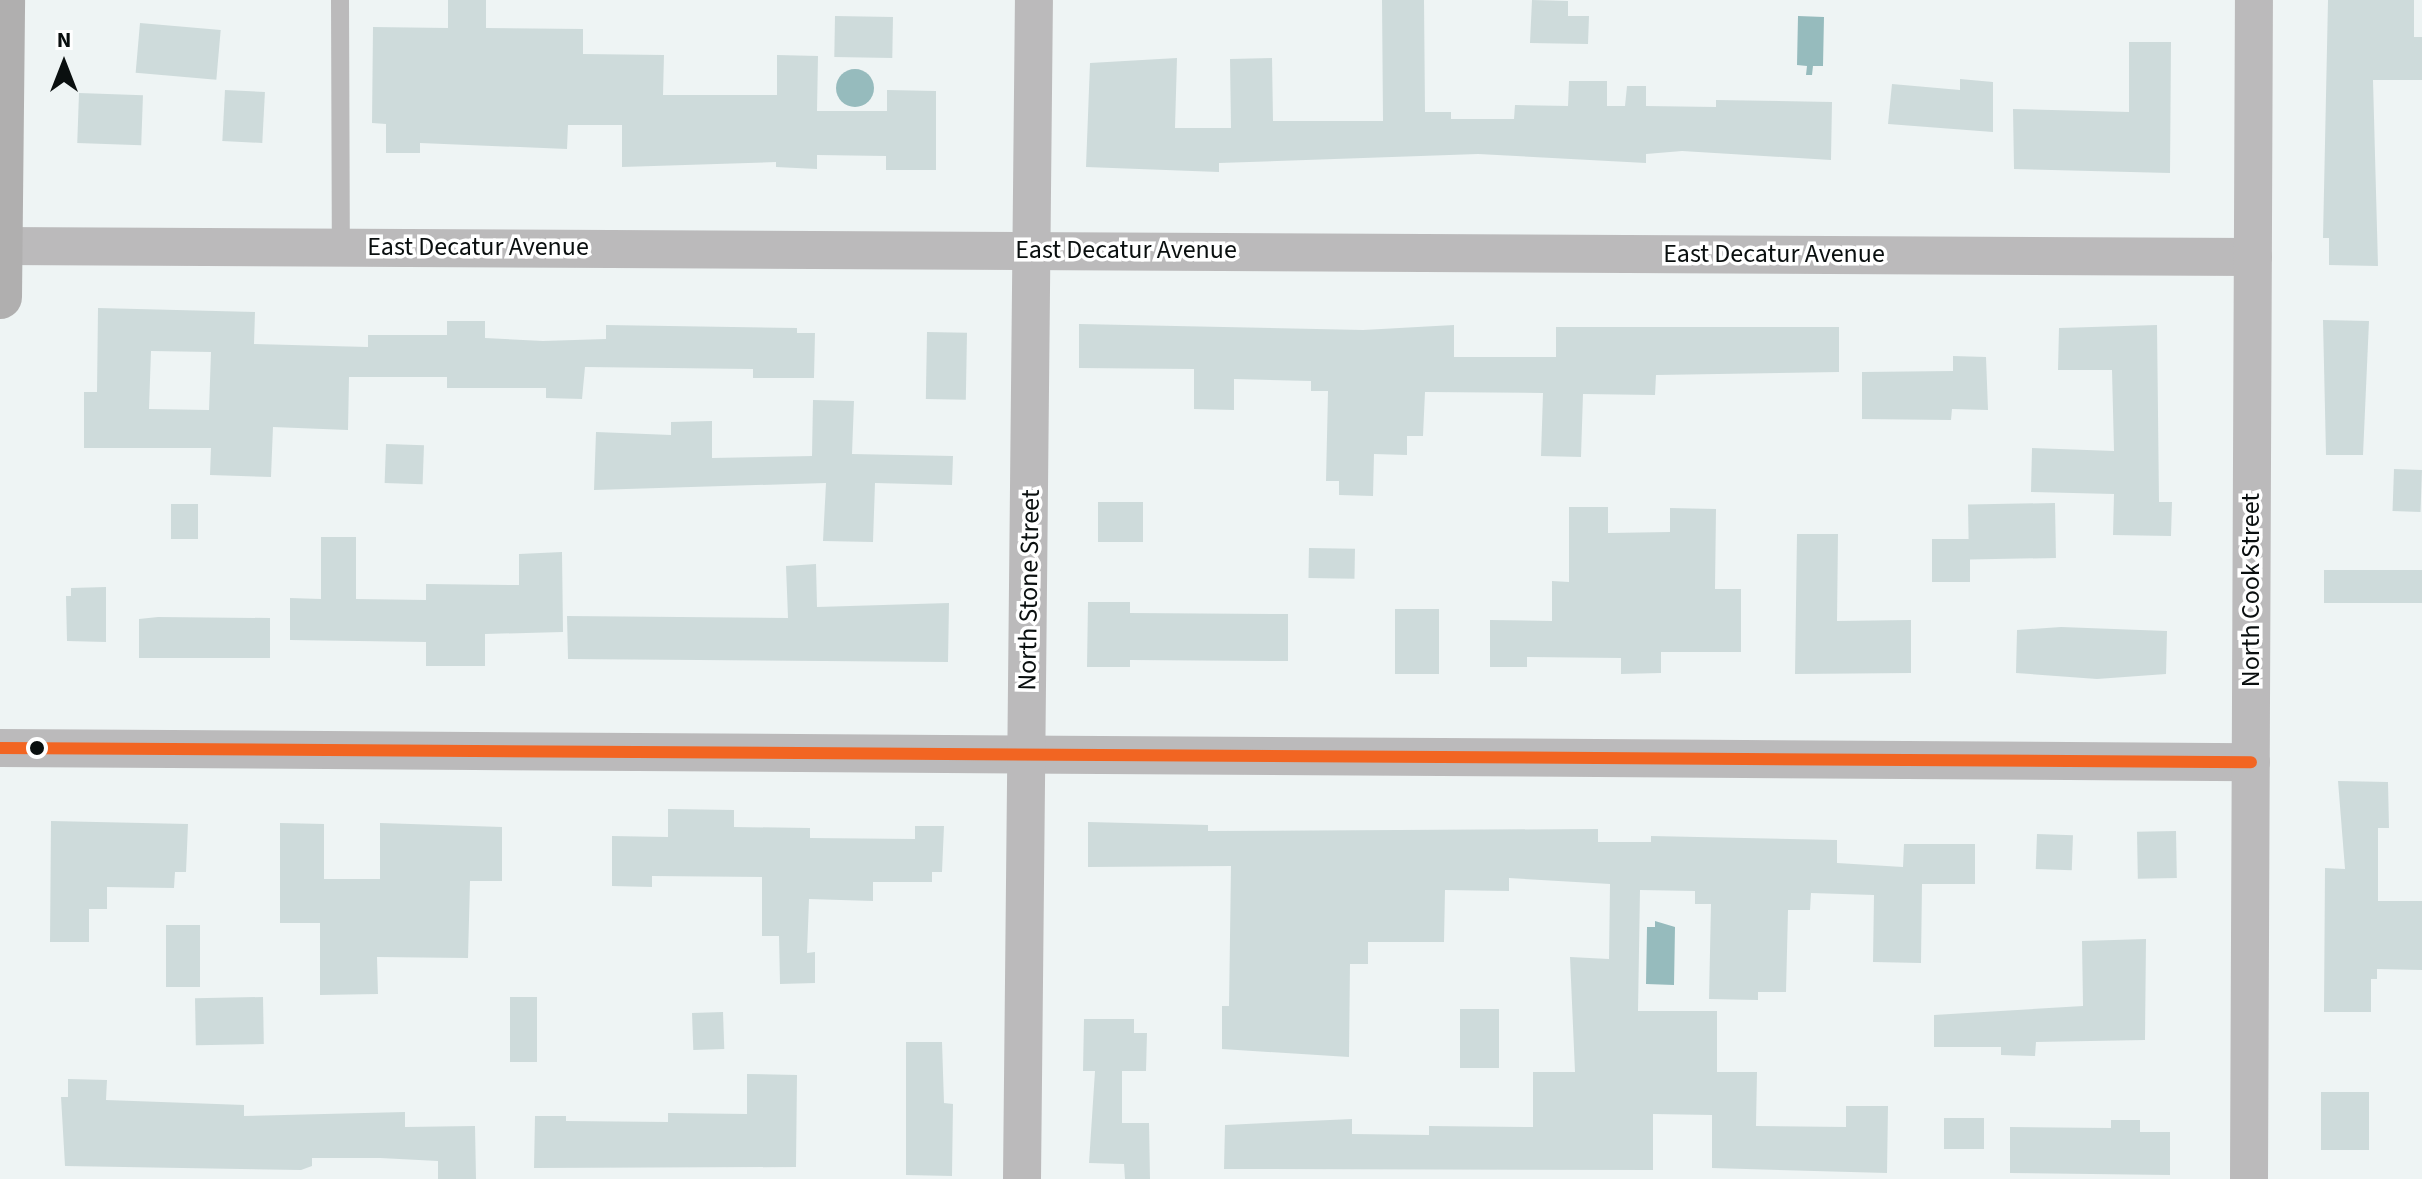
<!DOCTYPE html>
<style>
body{margin:0}
#map{position:relative;width:2422px;height:1179px;overflow:hidden;background:#eef4f4;font-family:"Source Sans 3",sans-serif}
div>[style]{position:absolute}
[style*='--x']{left:calc(var(--x)*1px);top:calc(var(--y)*1px);width:calc(var(--w)*1px);rotate:calc(var(--a)*1deg)}
.water>*{inset:0;background:#96bbbd}
.round{border-radius:50%}
.building>*{inset:0;background:#cedbdb;transform-origin:0 0}
.service>*{height:18px;margin:-9px;padding:0 9px;transform-origin:9px;border-radius:9px;background:#bbbabb}
.minor>*{height:38px;margin:-19px;padding:0 19px;transform-origin:19px;border-radius:19px;background:#bbbabb}
.secondary>*{height:44px;margin:-22px;padding:0 22px;transform-origin:22px;border-radius:22px;background:#b0afaf}
.bus-1>*{height:12px;margin:-6px;padding:0 6px;transform-origin:6px;border-radius:6px;background:#f26522}
.dots>*{width:22px;height:22px;translate:-50% -50%;box-sizing:border-box;border:4px solid #fff;border-radius:50%}
span{translate:-50% -50%;white-space:nowrap;text-align:center;line-height:1.15;-webkit-text-stroke:7px #fff;paint-order:stroke}
.street-label{font-size:26px;color:#0a0f0f}
.north{position:absolute;left:24px;top:24px;width:80px;height:80px;-webkit-text-stroke:6px #fff;paint-order:stroke;rotate:0deg;font-size:22px;font-weight:700;line-height:32px;text-align:center;color:#0a0f0f}
.north::after{content:'';display:block;margin:auto;width:28px;height:36px;background:#0a0f0f;clip-path:polygon(50% 0,100% 100%,50% 72%,0 100%)}
</style>
<div id="map">
<div class="water">
<div style="clip-path:polygon(1798px 16px,1824px 17px,1823px 66px,1813px 66px,1812px 75px,1806px 75px,1807px 66px,1797px 65px)"></div>
<div class="round" style="left:836px;top:69px;width:38px;height:38px"></div>
<div style="clip-path:polygon(1655px 921px,1675px 927px,1674px 985px,1646px 984px,1647px 927px,1655px 927px)"></div>
</div>
<div class="building">
<div style="clip-path:polygon(448px 0,486px 0,486px 28px,583px 29px,583px 54px,664px 55px,663px 95px,777px 95px,777px 55px,818px 56px,817px 111px,887px 111px,887px 90px,936px 91px,936px 170px,886px 170px,886px 156px,817px 155px,817px 169px,776px 167px,776px 162px,622px 167px,622px 125px,568px 125px,567px 149px,420px 143px,420px 153px,386px 153px,386px 124px,372px 123px,373px 27px,448px 28px)"></div>
<div style="clip-path:polygon(1382px 0,1424px 0,1425px 112px,1451px 112px,1451px 119px,1514px 119px,1515px 105px,1568px 106px,1569px 81px,1607px 81px,1607px 106px,1625px 106px,1627px 86px,1646px 86px,1646px 106px,1716px 107px,1716px 100px,1832px 102px,1831px 160px,1682px 151px,1646px 154px,1646px 163px,1478px 154px,1219px 163px,1219px 172px,1086px 167px,1090px 63px,1177px 58px,1175px 128px,1231px 128px,1230px 59px,1272px 58px,1273px 121px,1383px 121px)"></div>
<div style="clip-path:polygon(1532px 0,1568px 1px,1568px 16px,1589px 16px,1588px 44px,1530px 43px)"></div>
<div style="clip-path:polygon(2328px 0,2414px 0,2414px 37px,2422px 37px,2422px 80px,2373px 80px,2378px 266px,2329px 265px,2329px 238px,2323px 238px)"></div>
<div style="left:835px;top:16px;width:58px;height:41px;rotate:1deg"></div>
<div style="left:140px;top:23px;width:81px;height:50px;rotate:5deg"></div>
<div style="clip-path:polygon(2129px 42px,2171px 42px,2170px 173px,2014px 169px,2013px 109px,2129px 112px)"></div>
<div style="clip-path:polygon(1960px 79px,1993px 82px,1993px 132px,1888px 124px,1892px 84px,1960px 90px)"></div>
<div style="left:225px;top:90px;width:40px;height:51px;rotate:3deg"></div>
<div style="left:79px;top:93px;width:64px;height:50px;rotate:2deg"></div>
<div style="clip-path:polygon(evenodd,98px 308px,255px 312px,254px 344px,368px 347px,368px 335px,447px 335px,447px 321px,485px 321px,485px 338px,543px 341px,606px 339px,606px 325px,797px 328px,797px 333px,815px 333px,814px 378px,753px 378px,753px 369px,585px 367px,582px 399px,546px 398px,546px 388px,447px 388px,447px 377px,349px 377px,348px 430px,273px 427px,271px 477px,210px 475px,211px 448px,84px 448px,84px 392px,97px 392px,98px 308px,151px 351px,211px 352px,209px 410px,149px 409px,151px 351px)"></div>
<div style="clip-path:polygon(2323px 320px,2369px 321px,2363px 455px,2326px 455px)"></div>
<div style="clip-path:polygon(1079px 324px,1363px 330px,1454px 325px,1454px 357px,1556px 357px,1556px 327px,1839px 327px,1839px 372px,1656px 375px,1655px 395px,1583px 394px,1581px 457px,1541px 456px,1543px 393px,1425px 392px,1423px 436px,1407px 436px,1407px 455px,1374px 454px,1373px 496px,1339px 495px,1339px 481px,1326px 481px,1328px 391px,1311px 391px,1311px 381px,1234px 379px,1234px 410px,1194px 409px,1194px 369px,1079px 368px)"></div>
<div style="clip-path:polygon(2157px 325px,2159px 502px,2172px 502px,2171px 536px,2113px 535px,2114px 494px,2031px 492px,2032px 448px,2114px 451px,2112px 370px,2058px 370px,2059px 328px)"></div>
<div style="left:927px;top:332px;width:40px;height:67px;rotate:1deg"></div>
<div style="clip-path:polygon(1953px 356px,1986px 357px,1988px 410px,1952px 409px,1951px 420px,1862px 419px,1862px 372px,1953px 371px)"></div>
<div style="clip-path:polygon(813px 400px,854px 401px,852px 454px,953px 456px,952px 485px,875px 483px,873px 542px,823px 541px,826px 483px,594px 490px,596px 432px,671px 435px,671px 422px,712px 421px,712px 458px,812px 456px)"></div>
<div style="left:386px;top:444px;width:38px;height:39px;rotate:2deg"></div>
<div style="left:2394px;top:469px;width:28px;height:42px;rotate:2deg"></div>
<div style="left:1098px;top:502px;width:45px;height:40px"></div>
<div style="left:2055px;top:503px;width:55px;height:87px;rotate:89deg"></div>
<div style="left:171px;top:504px;width:27px;height:35px"></div>
<div style="clip-path:polygon(1569px 507px,1608px 507px,1608px 533px,1670px 532px,1670px 508px,1716px 509px,1715px 589px,1741px 589px,1741px 652px,1661px 652px,1661px 673px,1621px 674px,1621px 658px,1527px 657px,1527px 667px,1490px 667px,1490px 620px,1552px 621px,1552px 581px,1569px 582px)"></div>
<div style="clip-path:polygon(1797px 534px,1838px 534px,1837px 621px,1911px 620px,1911px 673px,1795px 674px)"></div>
<div style="clip-path:polygon(321px 537px,356px 537px,356px 599px,426px 600px,426px 584px,519px 585px,519px 554px,562px 552px,563px 632px,485px 634px,485px 666px,426px 666px,426px 642px,290px 640px,290px 598px,321px 599px)"></div>
<div style="left:1932px;top:539px;width:38px;height:43px"></div>
<div style="left:1309px;top:548px;width:46px;height:30px;rotate:1deg"></div>
<div style="clip-path:polygon(816px 564px,817px 607px,949px 603px,948px 662px,568px 659px,567px 616px,788px 618px,786px 566px)"></div>
<div style="left:2324px;top:570px;width:98px;height:33px"></div>
<div style="clip-path:polygon(106px 587px,106px 642px,67px 641px,66px 596px,71px 596px,71px 588px)"></div>
<div style="clip-path:polygon(1088px 602px,1130px 602px,1130px 613px,1288px 614px,1288px 661px,1130px 660px,1130px 667px,1087px 667px)"></div>
<div style="left:1395px;top:609px;width:44px;height:65px"></div>
<div style="clip-path:polygon(158px 617px,270px 618px,270px 658px,139px 658px,139px 619px)"></div>
<div style="clip-path:polygon(2061px 627px,2167px 631px,2166px 674px,2097px 679px,2016px 673px,2017px 630px)"></div>
<div style="clip-path:polygon(2338px 781px,2388px 782px,2389px 828px,2378px 828px,2378px 901px,2422px 901px,2422px 970px,2377px 969px,2377px 979px,2371px 979px,2371px 1012px,2324px 1012px,2325px 868px,2345px 869px)"></div>
<div style="clip-path:polygon(668px 809px,734px 810px,734px 827px,810px 828px,810px 838px,915px 839px,915px 826px,944px 826px,942px 872px,932px 872px,932px 882px,873px 882px,873px 901px,809px 899px,807px 953px,815px 952px,815px 983px,780px 984px,779px 936px,762px 936px,762px 877px,652px 876px,652px 887px,612px 886px,612px 836px,668px 837px)"></div>
<div style="clip-path:polygon(51px 821px,188px 824px,186px 872px,175px 872px,174px 888px,107px 887px,107px 909px,89px 909px,89px 942px,50px 942px)"></div>
<div style="clip-path:polygon(1088px 822px,1208px 825px,1208px 831px,1598px 829px,1598px 842px,1651px 842px,1651px 836px,1837px 840px,1837px 863px,1903px 867px,1904px 844px,1975px 844px,1975px 884px,1922px 884px,1921px 963px,1873px 962px,1874px 895px,1811px 893px,1810px 910px,1788px 910px,1786px 992px,1758px 992px,1758px 1000px,1709px 999px,1711px 904px,1695px 904px,1695px 891px,1640px 890px,1638px 1011px,1717px 1011px,1717px 1072px,1757px 1072px,1756px 1126px,1846px 1127px,1846px 1106px,1888px 1106px,1887px 1173px,1712px 1168px,1712px 1115px,1653px 1114px,1653px 1170px,1224px 1169px,1225px 1125px,1352px 1119px,1352px 1134px,1429px 1135px,1429px 1126px,1533px 1127px,1533px 1072px,1575px 1072px,1570px 957px,1609px 959px,1610px 884px,1509px 878px,1509px 891px,1445px 890px,1444px 942px,1368px 942px,1368px 964px,1350px 964px,1349px 1057px,1222px 1049px,1222px 1006px,1229px 1006px,1231px 866px,1088px 867px)"></div>
<div style="clip-path:polygon(280px 823px,324px 824px,324px 879px,380px 879px,380px 823px,502px 827px,502px 881px,470px 881px,468px 958px,377px 957px,378px 994px,320px 995px,320px 923px,280px 923px)"></div>
<div style="left:2176px;top:831px;width:47px;height:39px;rotate:89deg"></div>
<div style="left:2037px;top:834px;width:36px;height:35px;rotate:2deg"></div>
<div style="left:166px;top:925px;width:34px;height:62px"></div>
<div style="clip-path:polygon(2146px 939px,2145px 1040px,2036px 1042px,2035px 1056px,2001px 1055px,2001px 1047px,1934px 1047px,1934px 1015px,2083px 1006px,2082px 941px)"></div>
<div style="left:263px;top:997px;width:47px;height:68px;rotate:89deg"></div>
<div style="left:510px;top:997px;width:27px;height:65px"></div>
<div style="left:1460px;top:1009px;width:39px;height:59px"></div>
<div style="left:723px;top:1012px;width:37px;height:31px;rotate:88deg"></div>
<div style="clip-path:polygon(1084px 1019px,1134px 1019px,1134px 1033px,1147px 1033px,1146px 1071px,1122px 1071px,1122px 1123px,1149px 1123px,1150px 1179px,1125px 1179px,1124px 1164px,1089px 1163px,1095px 1071px,1083px 1071px)"></div>
<div style="clip-path:polygon(906px 1042px,942px 1042px,944px 1103px,953px 1104px,952px 1176px,906px 1175px)"></div>
<div style="clip-path:polygon(747px 1074px,797px 1075px,796px 1167px,534px 1168px,535px 1116px,566px 1116px,566px 1121px,668px 1122px,668px 1113px,747px 1114px)"></div>
<div style="clip-path:polygon(68px 1079px,107px 1080px,106px 1100px,244px 1105px,244px 1116px,405px 1112px,405px 1127px,475px 1126px,476px 1179px,438px 1179px,438px 1161px,380px 1158px,312px 1158px,312px 1166px,301px 1170px,65px 1166px,61px 1097px,68px 1097px)"></div>
<div style="left:2321px;top:1092px;width:48px;height:58px"></div>
<div style="left:1944px;top:1118px;width:40px;height:31px"></div>
<div style="clip-path:polygon(2111px 1120px,2140px 1120px,2140px 1132px,2170px 1132px,2170px 1175px,2010px 1173px,2010px 1127px,2111px 1128px)"></div>
</div>
<div class="service">
<div style="--x:340;--y:0;--w:247;--a:89.8"></div>
</div>
<div class="minor">
<div style="--x:0;--y:246;--w:2253;--a:0.28"></div>
<div style="--x:0;--y:748;--w:2251;--a:0.36"></div>
<div style="--x:1022;--y:1179;--w:1179;--a:-89.42"></div>
<div style="--x:2249;--y:1179;--w:1179;--a:-89.76"></div>
</div>
<div class="secondary">
<div style="--x:0;--y:297;--w:297;--a:-89.4"></div>
</div>
<div class="bus-1">
<div style="--x:0;--y:748;--w:2251;--a:0.36"></div>
</div>
<div class="dots">
<div style="left:37px;top:748px;background:#0a0f0f"></div>
</div>
<div class="street-label">
<span style="left:478px;top:247px">East Decatur Avenue</span>
<span style="left:1126px;top:250px">East Decatur Avenue</span>
<span style="left:1774px;top:254px">East Decatur Avenue</span>
<span style="left:1029px;top:590px;rotate:-89deg">North Stone Street</span>
<span style="left:2251px;top:590px;rotate:-90deg">North Cook Street</span>
</div>
<div class="north">N</div>
</div>
